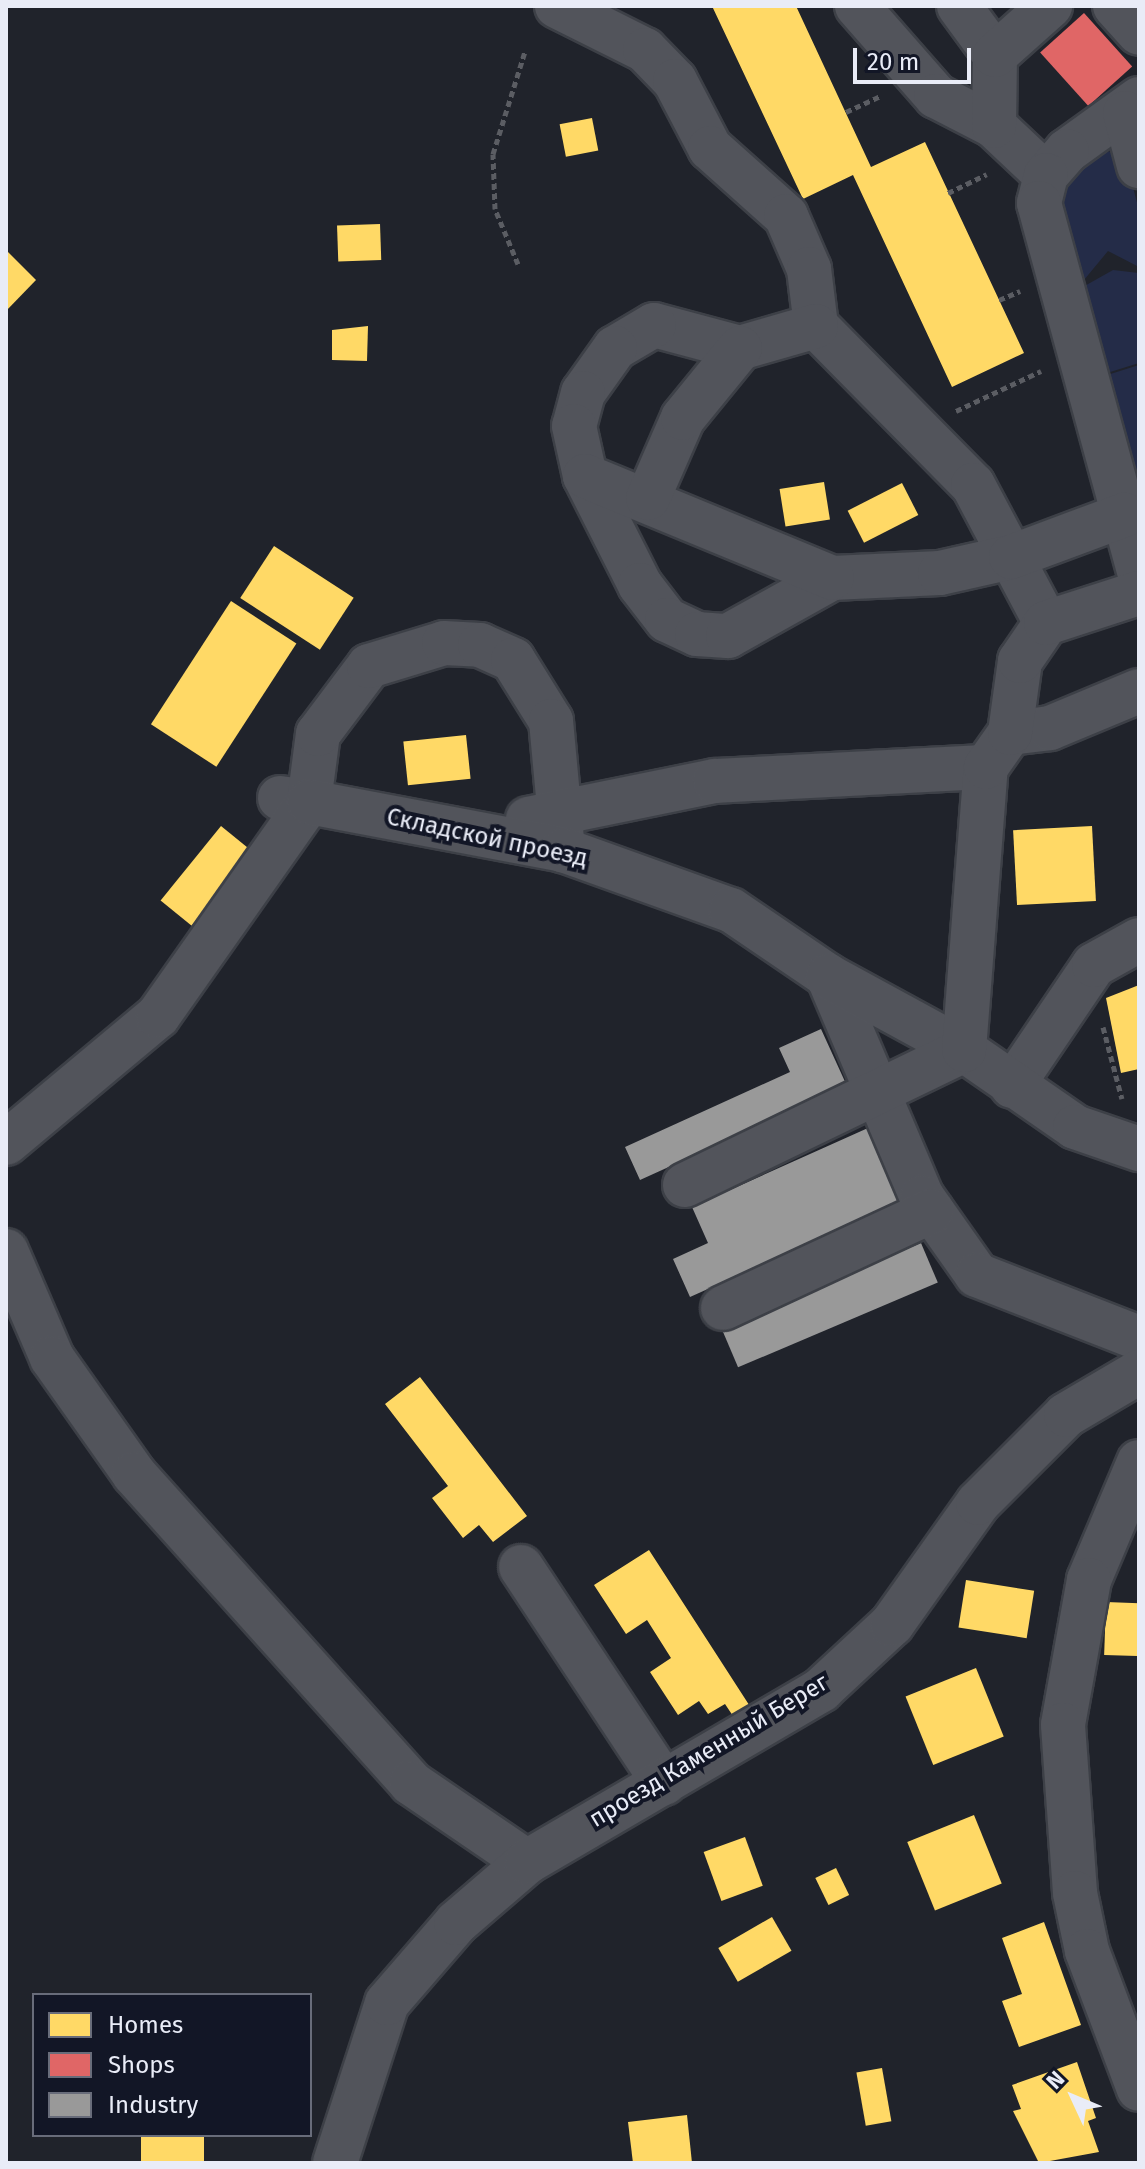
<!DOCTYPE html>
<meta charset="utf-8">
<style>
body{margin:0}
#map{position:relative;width:1145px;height:2169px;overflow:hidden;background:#20232b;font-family:"Fira Sans",sans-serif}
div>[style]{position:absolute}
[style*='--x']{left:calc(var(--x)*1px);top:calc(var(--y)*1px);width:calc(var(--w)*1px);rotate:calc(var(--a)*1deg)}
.green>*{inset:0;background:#242c48}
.homes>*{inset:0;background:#ffd966;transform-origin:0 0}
.shops>*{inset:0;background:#e06666;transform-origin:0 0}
.industry>*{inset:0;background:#999;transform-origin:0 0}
.path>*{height:5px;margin-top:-2.5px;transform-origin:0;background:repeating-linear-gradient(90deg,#5b5d63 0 6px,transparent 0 10px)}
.roads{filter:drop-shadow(2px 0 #3d4047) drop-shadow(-2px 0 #3d4047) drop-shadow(0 2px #3d4047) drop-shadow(0 -2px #3d4047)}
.minor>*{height:44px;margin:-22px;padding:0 22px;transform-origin:22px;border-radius:22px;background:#52545b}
span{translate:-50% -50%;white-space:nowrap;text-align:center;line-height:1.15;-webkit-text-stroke:8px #121626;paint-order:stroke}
.street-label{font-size:24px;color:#e9ecf7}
.frame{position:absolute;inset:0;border:8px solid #e9ecf7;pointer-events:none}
.legend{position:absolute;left:32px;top:1993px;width:280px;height:144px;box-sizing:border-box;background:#121626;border:2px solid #686c7a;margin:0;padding:10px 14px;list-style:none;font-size:24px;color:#e9ecf7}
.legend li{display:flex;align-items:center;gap:16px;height:40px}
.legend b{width:40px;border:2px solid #686c7a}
.north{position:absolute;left:1033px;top:2057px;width:80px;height:80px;-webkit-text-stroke:6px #121626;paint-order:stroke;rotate:314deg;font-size:22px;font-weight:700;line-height:32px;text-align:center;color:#e9ecf7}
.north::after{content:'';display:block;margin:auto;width:28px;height:36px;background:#e9ecf7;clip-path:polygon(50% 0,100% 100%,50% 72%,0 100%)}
.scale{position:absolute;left:853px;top:48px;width:118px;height:36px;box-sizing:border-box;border:4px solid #e9ecf7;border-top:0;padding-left:10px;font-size:24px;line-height:28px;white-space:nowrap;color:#e9ecf7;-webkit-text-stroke:6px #121626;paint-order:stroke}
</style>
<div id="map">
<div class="green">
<div style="clip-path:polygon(1111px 151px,1128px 169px,1139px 210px,1139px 267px,1108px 251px,1079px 286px,1055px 194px,1094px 156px)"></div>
<div style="clip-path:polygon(1113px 270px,1139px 273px,1139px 363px,1107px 373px,1081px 288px)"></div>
<div style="clip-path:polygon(1139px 365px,1139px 496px,1104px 376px)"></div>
</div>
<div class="homes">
<div style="clip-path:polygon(712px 6px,796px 6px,871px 167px,925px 142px,1024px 353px,952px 387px,853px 175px,803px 199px)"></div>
<div style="left:592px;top:118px;width:33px;height:33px;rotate:79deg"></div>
<div style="left:380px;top:224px;width:36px;height:43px;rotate:88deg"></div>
<div style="clip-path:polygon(6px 250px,36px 280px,6px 311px)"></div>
<div style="clip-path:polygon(368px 326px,367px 361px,332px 360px,332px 330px)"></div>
<div style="left:824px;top:482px;width:38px;height:45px;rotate:81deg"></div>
<div style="left:902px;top:483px;width:36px;height:61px;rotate:63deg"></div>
<div style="left:274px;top:546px;width:95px;height:62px;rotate:33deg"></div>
<div style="left:231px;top:601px;width:78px;height:147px;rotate:33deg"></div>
<div style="left:466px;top:735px;width:44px;height:63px;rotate:84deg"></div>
<div style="left:221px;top:826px;width:40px;height:96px;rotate:39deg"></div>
<div style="left:1092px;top:826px;width:75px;height:79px;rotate:87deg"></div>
<div style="clip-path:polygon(1139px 985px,1139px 1069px,1121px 1073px,1106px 998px)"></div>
<div style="clip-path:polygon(420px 1377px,527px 1516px,493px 1542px,479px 1525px,463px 1538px,432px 1498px,448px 1486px,385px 1404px)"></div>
<div style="clip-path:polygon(649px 1550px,753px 1711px,737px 1722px,725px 1704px,708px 1714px,699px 1701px,678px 1715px,650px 1672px,671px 1658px,647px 1620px,626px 1634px,594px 1585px)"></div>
<div style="left:966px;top:1580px;width:69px;height:48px;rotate:9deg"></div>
<div style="left:1106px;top:1602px;width:33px;height:53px;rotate:2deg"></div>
<div style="left:976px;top:1668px;width:74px;height:76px;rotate:68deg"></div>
<div style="left:974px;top:1815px;width:74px;height:72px;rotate:68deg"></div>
<div style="left:745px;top:1837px;width:52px;height:44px;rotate:70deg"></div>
<div style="left:836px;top:1868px;width:30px;height:23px;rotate:64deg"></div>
<div style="left:772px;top:1917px;width:39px;height:62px;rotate:60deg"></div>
<div style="clip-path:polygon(1044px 1922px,1081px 2025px,1019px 2047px,1002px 2001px,1022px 1994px,1002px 1938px)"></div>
<div style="clip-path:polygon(1077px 2062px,1096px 2118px,1088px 2121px,1099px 2152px,1039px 2163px,1013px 2111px,1021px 2109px,1012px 2085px)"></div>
<div style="left:882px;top:2068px;width:54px;height:26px;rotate:80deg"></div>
<div style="clip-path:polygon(687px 2115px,692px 2163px,633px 2163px,628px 2122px)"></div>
<div style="left:141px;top:2135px;width:63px;height:28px"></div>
</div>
<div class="shops">
<div style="left:1084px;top:13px;width:72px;height:59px;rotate:48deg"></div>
</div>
<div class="industry">
<div style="clip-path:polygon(821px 1029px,847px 1086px,640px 1180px,625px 1147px,790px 1072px,779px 1048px)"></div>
<div style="clip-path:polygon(868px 1128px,902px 1202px,690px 1297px,673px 1259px,708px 1243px,692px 1207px)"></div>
<div style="left:921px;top:1243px;width:43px;height:217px;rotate:67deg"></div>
</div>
<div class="path">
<div style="--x:846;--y:112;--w:38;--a:-25"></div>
<div style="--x:948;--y:193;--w:43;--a:-26"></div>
<div style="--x:518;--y:264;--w:60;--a:-112.7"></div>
<div style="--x:495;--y:209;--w:55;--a:-92.1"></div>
<div style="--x:493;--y:154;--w:108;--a:-72.7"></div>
<div style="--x:999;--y:300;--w:23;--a:-23"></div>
<div style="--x:956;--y:411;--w:94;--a:-25.2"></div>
<div style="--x:1103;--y:1027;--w:74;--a:75.2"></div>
</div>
<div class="roads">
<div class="minor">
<div style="--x:557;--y:6;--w:98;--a:26.6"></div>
<div style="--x:645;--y:50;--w:43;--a:45.9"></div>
<div style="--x:675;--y:81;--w:76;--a:62.4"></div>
<div style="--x:710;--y:148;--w:102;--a:41.8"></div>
<div style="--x:786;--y:216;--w:58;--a:66.5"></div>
<div style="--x:809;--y:269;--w:57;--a:83"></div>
<div style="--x:816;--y:326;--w:223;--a:45.4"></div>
<div style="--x:973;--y:485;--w:156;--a:62.1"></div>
<div style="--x:857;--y:6;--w:120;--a:48.7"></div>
<div style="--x:936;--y:96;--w:65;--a:27.3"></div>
<div style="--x:994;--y:126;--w:71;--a:43.3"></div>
<div style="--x:959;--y:6;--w:61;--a:53.7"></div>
<div style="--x:995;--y:55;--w:71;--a:90.8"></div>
<div style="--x:1115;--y:6;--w:36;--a:48"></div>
<div style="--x:995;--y:55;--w:74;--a:-41.7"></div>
<div style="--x:1139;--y:99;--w:89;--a:144.2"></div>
<div style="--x:1067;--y:151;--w:32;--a:131"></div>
<div style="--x:1046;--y:175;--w:29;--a:104"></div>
<div style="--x:1039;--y:203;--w:380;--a:74.8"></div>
<div style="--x:1125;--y:113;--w:55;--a:75.2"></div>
<div style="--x:816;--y:326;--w:79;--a:163.9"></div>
<div style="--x:740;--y:348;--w:89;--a:-165"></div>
<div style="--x:654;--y:325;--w:45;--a:149.5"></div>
<div style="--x:615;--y:348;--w:55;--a:125.4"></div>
<div style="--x:583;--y:393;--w:34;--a:105"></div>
<div style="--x:574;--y:426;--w:51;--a:77.6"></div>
<div style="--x:585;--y:476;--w:122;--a:63.2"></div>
<div style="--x:640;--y:585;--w:44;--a:52.4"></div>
<div style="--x:667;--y:620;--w:33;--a:25"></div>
<div style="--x:697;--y:634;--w:31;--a:4"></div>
<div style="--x:728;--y:636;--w:119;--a:-29.1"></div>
<div style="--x:832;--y:578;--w:108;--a:-2.7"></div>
<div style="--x:940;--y:573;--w:73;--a:-12.7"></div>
<div style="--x:1011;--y:557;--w:121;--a:-20.4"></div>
<div style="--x:585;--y:476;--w:267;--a:22.4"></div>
<div style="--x:648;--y:498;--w:87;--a:-66.4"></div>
<div style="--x:683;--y:418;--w:90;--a:-50.8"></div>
<div style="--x:1010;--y:733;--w:40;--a:-7.1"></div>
<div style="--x:1050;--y:728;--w:96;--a:-22.6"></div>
<div style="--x:280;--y:798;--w:29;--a:8"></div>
<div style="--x:309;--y:802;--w:69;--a:-82.5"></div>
<div style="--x:318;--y:734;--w:85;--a:-53.1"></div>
<div style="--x:369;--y:666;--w:78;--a:-17"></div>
<div style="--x:444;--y:643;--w:36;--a:3"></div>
<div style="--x:480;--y:645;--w:36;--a:24"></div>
<div style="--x:513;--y:660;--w:72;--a:58.1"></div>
<div style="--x:551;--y:721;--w:130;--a:84.7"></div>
<div style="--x:528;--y:819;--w:191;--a:-11.5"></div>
<div style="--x:715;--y:781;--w:271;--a:-3"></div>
<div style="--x:828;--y:976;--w:240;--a:67"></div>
<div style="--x:922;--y:1197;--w:95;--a:54.8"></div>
<div style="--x:977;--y:1275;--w:174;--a:21.3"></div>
<div style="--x:1012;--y:1086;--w:146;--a:-55.9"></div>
<div style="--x:1094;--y:965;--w:51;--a:-29.1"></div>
<div style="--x:6;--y:1143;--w:198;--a:-39.9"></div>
<div style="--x:158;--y:1016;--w:262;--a:-54.8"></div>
<div style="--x:309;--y:802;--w:258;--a:10.7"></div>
<div style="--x:563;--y:850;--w:178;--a:19.7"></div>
<div style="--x:731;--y:910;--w:117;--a:34.2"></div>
<div style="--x:828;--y:976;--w:155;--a:28.6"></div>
<div style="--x:964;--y:1050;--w:135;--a:34.7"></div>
<div style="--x:1075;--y:1127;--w:68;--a:19"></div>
<div style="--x:685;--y:1185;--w:310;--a:-25.8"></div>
<div style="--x:964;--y:1050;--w:284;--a:-85.6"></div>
<div style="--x:986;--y:767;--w:42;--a:-54.8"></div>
<div style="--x:1010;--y:733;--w:73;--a:-82.1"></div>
<div style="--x:1020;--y:661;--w:46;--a:-55.6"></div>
<div style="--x:1046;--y:623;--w:98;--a:-17.9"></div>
<div style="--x:6;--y:1251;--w:116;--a:66.7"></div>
<div style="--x:52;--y:1358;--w:142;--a:54.7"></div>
<div style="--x:134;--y:1474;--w:415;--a:48.1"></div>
<div style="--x:411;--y:1783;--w:140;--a:34.3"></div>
<div style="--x:723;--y:1308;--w:230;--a:-24.9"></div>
<div style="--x:1139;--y:1462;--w:128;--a:113"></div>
<div style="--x:1089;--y:1580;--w:147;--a:100.2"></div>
<div style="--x:1063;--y:1725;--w:168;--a:85.9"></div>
<div style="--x:1075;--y:1893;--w:59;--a:78.3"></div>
<div style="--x:1087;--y:1951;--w:147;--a:69.4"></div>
<div style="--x:521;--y:1567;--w:259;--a:56.5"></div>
<div style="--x:335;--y:2163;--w:168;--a:-72"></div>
<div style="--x:387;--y:2003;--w:106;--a:-49.2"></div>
<div style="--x:456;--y:1923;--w:94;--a:-40.7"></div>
<div style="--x:527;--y:1862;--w:341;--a:-30.3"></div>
<div style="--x:821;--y:1690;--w:97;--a:-42.9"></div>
<div style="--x:892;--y:1624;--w:148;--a:-54.6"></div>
<div style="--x:978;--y:1503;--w:124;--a:-45"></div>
<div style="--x:1066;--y:1415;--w:85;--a:-30.5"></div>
</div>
</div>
<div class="street-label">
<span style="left:487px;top:838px;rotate:12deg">Складской проезд</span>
<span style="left:709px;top:1751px;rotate:-31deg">проезд Каменный Берег</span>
</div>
<div class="frame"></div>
<ul class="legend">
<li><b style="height:22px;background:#ffd966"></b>Homes</li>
<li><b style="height:22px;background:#e06666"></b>Shops</li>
<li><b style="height:22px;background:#999"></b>Industry</li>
</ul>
<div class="north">N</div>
<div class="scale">20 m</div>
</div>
